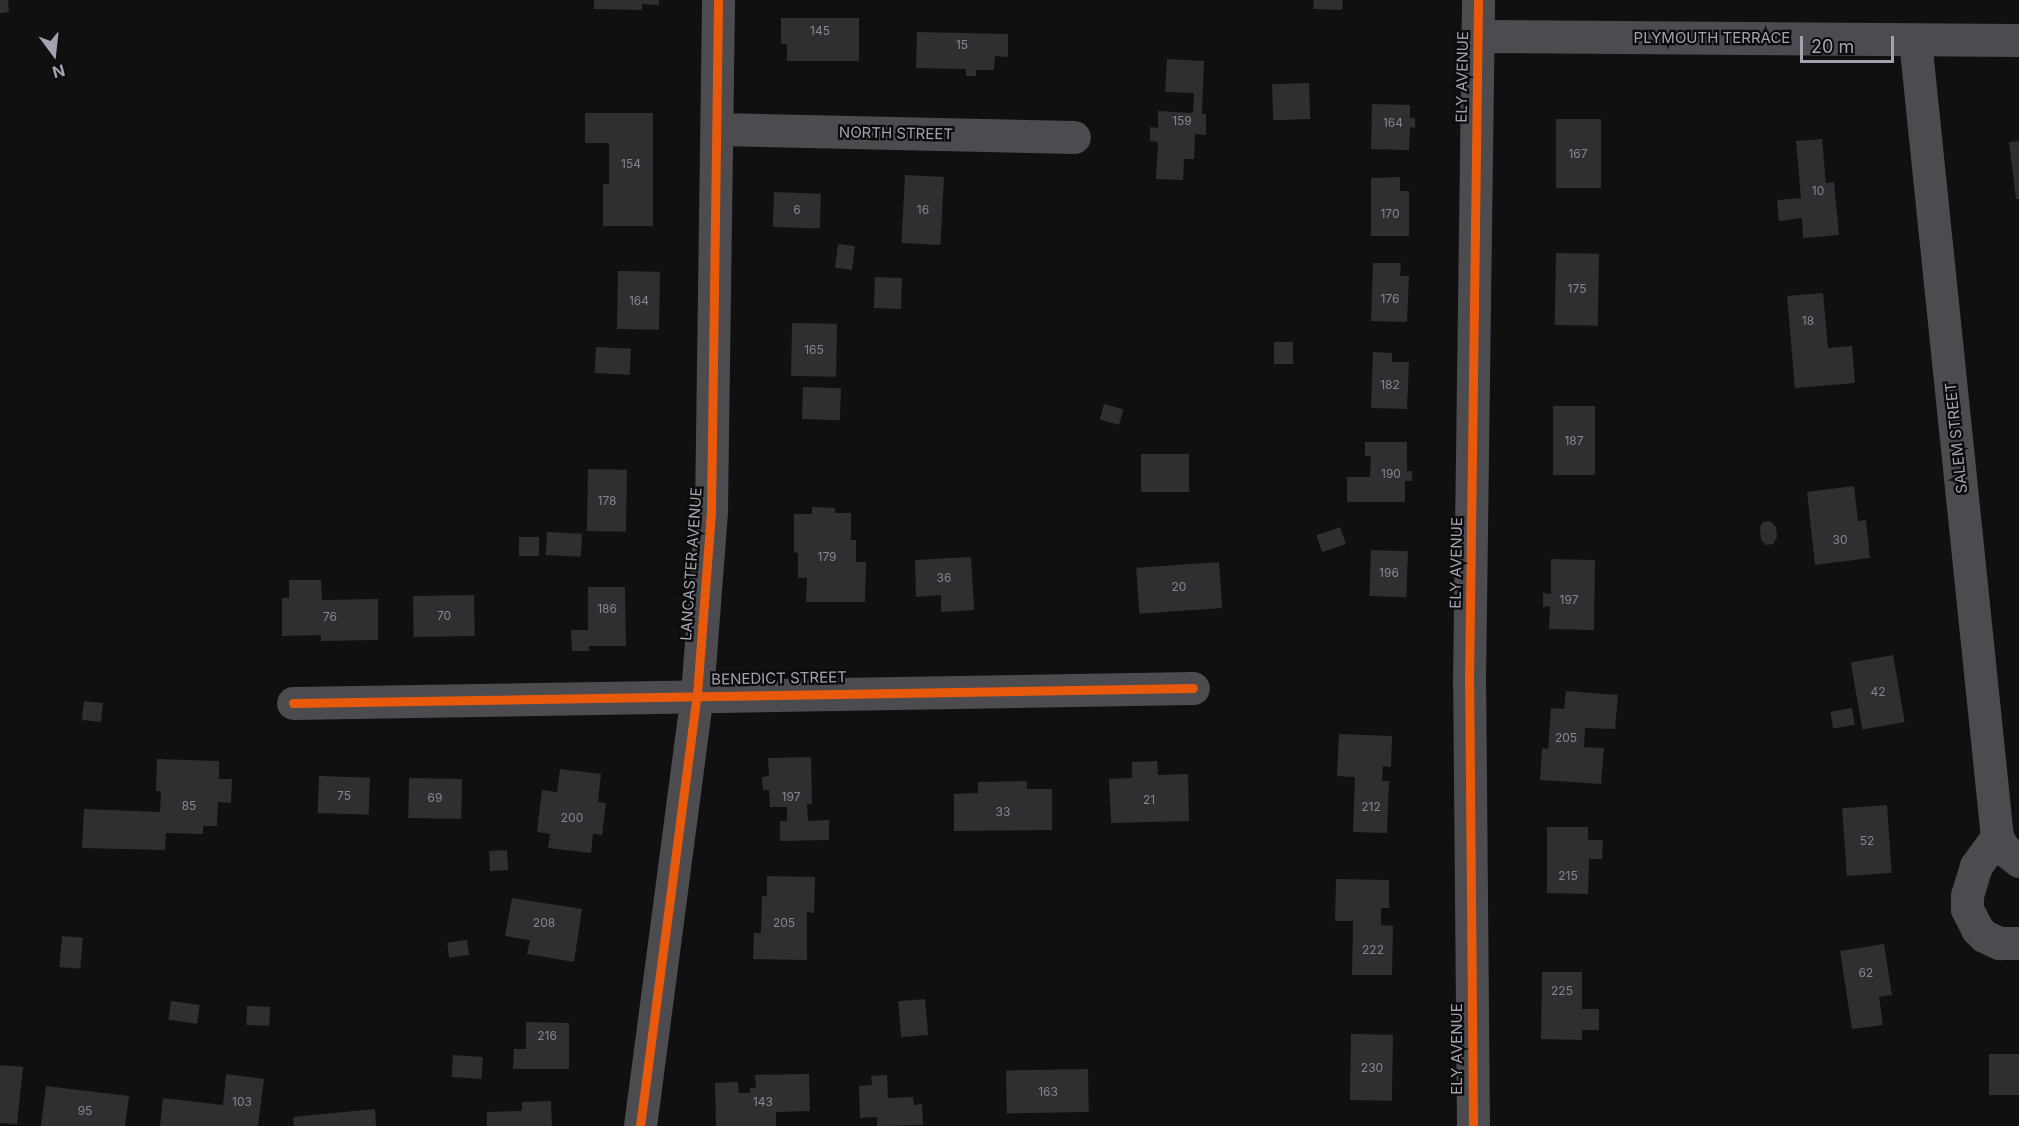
<!DOCTYPE html>
<style>
body{margin:0}
#map{position:relative;width:2019px;height:1126px;overflow:hidden;background:#101011;font-family:Inter,sans-serif}
div>[style]{position:absolute}
[style*='--x']{left:calc(var(--x)*1px);top:calc(var(--y)*1px);width:calc(var(--w)*1px);rotate:calc(var(--a)*1deg)}
.building>*{inset:0;background:#2f2f31;transform-origin:0 0}
.minor>*{height:33px;margin:-16.5px;padding:0 16.5px;transform-origin:16.5px;border-radius:16.5px;background:#4b4b50}
.cycleway>*{height:9px;margin:-4.5px;padding:0 4.5px;transform-origin:4.5px;border-radius:4.5px;background:#e8590c}
span{translate:-50% -50%;white-space:nowrap;text-align:center;line-height:1.15;-webkit-text-stroke:4.5px #0b0b0c;paint-order:stroke}
.number-label{font-size:12px;color:#848692}
.number-label span{-webkit-text-stroke-width:0}
.street-label{font-size:15px;color:#a1a3b2}
.north{position:absolute;left:24px;top:24px;width:60px;height:60px;-webkit-text-stroke:4px #0b0b0c;paint-order:stroke;rotate:165deg;font-size:16px;font-weight:700;line-height:24px;text-align:center;color:#a1a3b2}
.north::after{content:'';display:block;margin:auto;width:21px;height:27px;background:#a1a3b2;clip-path:polygon(50% 0,100% 100%,50% 72%,0 100%)}
.scale{position:absolute;left:1800px;top:36px;width:94px;height:27px;box-sizing:border-box;border:3px solid #a1a3b2;border-top:0;padding-left:8px;font-size:18px;line-height:21px;white-space:nowrap;color:#a1a3b2;-webkit-text-stroke:4px #0b0b0c;paint-order:stroke}
</style>
<div id="map">
<div class="building">
<div style="clip-path:polygon(0 0,8px 0,9px 12px,0 13px)"></div>
<div style="clip-path:polygon(594px 0,659px 0,659px 5px,642px 4px,642px 10px,594px 9px)"></div>
<div style="clip-path:polygon(1314px 0,1343px 0,1342px 10px,1313px 9px)"></div>
<div style="clip-path:polygon(781px 18px,859px 18px,859px 61px,787px 61px,787px 44px,781px 44px)"></div>
<div style="clip-path:polygon(917px 32px,1008px 34px,1008px 57px,995px 56px,994px 70px,976px 70px,976px 76px,966px 76px,966px 69px,916px 68px)"></div>
<div style="clip-path:polygon(1167px 59px,1204px 61px,1202px 114px,1206px 114px,1206px 135px,1195px 134px,1194px 159px,1184px 159px,1183px 180px,1156px 179px,1158px 142px,1150px 141px,1150px 127px,1158px 128px,1158px 111px,1193px 113px,1194px 93px,1165px 92px)"></div>
<div style="left:1309px;top:83px;width:36px;height:37px;rotate:88deg"></div>
<div style="clip-path:polygon(1372px 104px,1410px 105px,1410px 118px,1415px 118px,1415px 128px,1410px 127px,1409px 150px,1371px 149px)"></div>
<div style="clip-path:polygon(585px 113px,653px 113px,653px 226px,603px 226px,603px 184px,609px 184px,609px 143px,585px 143px)"></div>
<div style="left:1556px;top:119px;width:45px;height:69px"></div>
<div style="clip-path:polygon(1822px 139px,1826px 183px,1834px 182px,1839px 235px,1803px 238px,1802px 218px,1779px 221px,1777px 200px,1801px 198px,1796px 141px)"></div>
<div style="clip-path:polygon(2019px 141px,2019px 199px,2016px 199px,2009px 142px)"></div>
<div style="left:905px;top:175px;width:39px;height:68px;rotate:3deg"></div>
<div style="clip-path:polygon(1400px 177px,1400px 191px,1409px 191px,1409px 236px,1371px 236px,1371px 178px)"></div>
<div style="left:774px;top:192px;width:47px;height:35px;rotate:2deg"></div>
<div style="left:838px;top:244px;width:17px;height:24px;rotate:7deg"></div>
<div style="left:1556px;top:253px;width:43px;height:72px;rotate:1deg"></div>
<div style="clip-path:polygon(1373px 263px,1401px 263px,1400px 276px,1409px 276px,1407px 322px,1371px 321px)"></div>
<div style="left:618px;top:271px;width:42px;height:58px;rotate:1deg"></div>
<div style="left:875px;top:277px;width:27px;height:31px;rotate:2deg"></div>
<div style="clip-path:polygon(1823px 293px,1828px 348px,1852px 346px,1855px 383px,1795px 388px,1787px 296px)"></div>
<div style="left:792px;top:323px;width:45px;height:53px;rotate:1deg"></div>
<div style="left:1274px;top:342px;width:19px;height:22px"></div>
<div style="left:596px;top:347px;width:35px;height:26px;rotate:3deg"></div>
<div style="clip-path:polygon(1373px 352px,1392px 353px,1392px 362px,1409px 362px,1407px 409px,1371px 408px)"></div>
<div style="left:803px;top:387px;width:38px;height:32px;rotate:2deg"></div>
<div style="left:1104px;top:404px;width:20px;height:16px;rotate:15deg"></div>
<div style="left:1595px;top:406px;width:69px;height:42px;rotate:90deg"></div>
<div style="clip-path:polygon(1365px 442px,1407px 442px,1407px 471px,1412px 471px,1412px 481px,1405px 481px,1405px 502px,1347px 502px,1347px 477px,1370px 477px,1371px 456px,1365px 456px)"></div>
<div style="left:1189px;top:454px;width:38px;height:48px;rotate:90deg"></div>
<div style="left:588px;top:469px;width:39px;height:62px;rotate:1deg"></div>
<div style="clip-path:polygon(1854px 486px,1858px 521px,1866px 520px,1870px 558px,1815px 565px,1807px 492px)"></div>
<div style="clip-path:polygon(812px 507px,835px 508px,835px 513px,851px 513px,851px 540px,856px 540px,856px 562px,866px 562px,865px 602px,806px 602px,807px 578px,798px 578px,798px 553px,794px 552px,794px 514px,812px 514px)"></div>
<div style="clip-path:polygon(1770px 521px,1776px 527px,1777px 537px,1773px 544px,1766px 545px,1761px 540px,1760px 527px,1763px 522px)"></div>
<div style="left:1340px;top:527px;width:18px;height:25px;rotate:71deg"></div>
<div style="left:547px;top:532px;width:35px;height:23px;rotate:3deg"></div>
<div style="left:519px;top:537px;width:20px;height:19px"></div>
<div style="left:1371px;top:550px;width:37px;height:46px;rotate:2deg"></div>
<div style="clip-path:polygon(971px 557px,974px 610px,941px 612px,941px 595px,916px 597px,915px 560px)"></div>
<div style="clip-path:polygon(1551px 559px,1595px 560px,1594px 630px,1549px 629px,1550px 606px,1543px 607px,1543px 593px,1551px 594px)"></div>
<div style="left:1219px;top:562px;width:46px;height:83px;rotate:86deg"></div>
<div style="clip-path:polygon(289px 580px,321px 580px,322px 600px,378px 599px,378px 640px,321px 641px,321px 635px,282px 636px,282px 598px,289px 598px)"></div>
<div style="clip-path:polygon(588px 587px,625px 587px,626px 646px,589px 646px,589px 651px,572px 651px,571px 630px,588px 630px)"></div>
<div style="left:474px;top:595px;width:41px;height:61px;rotate:89deg"></div>
<div style="left:1893px;top:655px;width:68px;height:43px;rotate:80deg"></div>
<div style="clip-path:polygon(1566px 691px,1618px 695px,1615px 729px,1585px 728px,1584px 747px,1604px 748px,1601px 784px,1540px 780px,1542px 748px,1548px 749px,1551px 708px,1564px 709px)"></div>
<div style="left:84px;top:701px;width:19px;height:19px;rotate:6deg"></div>
<div style="left:1852px;top:708px;width:17px;height:22px;rotate:80deg"></div>
<div style="clip-path:polygon(1339px 734px,1392px 736px,1391px 767px,1383px 766px,1382px 781px,1389px 781px,1387px 833px,1353px 832px,1355px 777px,1337px 776px)"></div>
<div style="clip-path:polygon(811px 757px,812px 804px,807px 804px,808px 821px,829px 820px,829px 840px,780px 841px,780px 821px,787px 821px,787px 807px,770px 807px,769px 790px,763px 790px,762px 777px,769px 776px,768px 758px)"></div>
<div style="clip-path:polygon(157px 759px,219px 761px,219px 779px,232px 779px,231px 803px,218px 802px,217px 826px,203px 826px,203px 834px,166px 833px,165px 850px,82px 848px,84px 809px,160px 812px,161px 791px,156px 791px)"></div>
<div style="clip-path:polygon(1157px 761px,1158px 775px,1188px 774px,1189px 821px,1111px 823px,1109px 779px,1132px 778px,1132px 762px)"></div>
<div style="clip-path:polygon(560px 769px,601px 774px,598px 802px,606px 803px,602px 835px,593px 834px,591px 853px,548px 848px,550px 834px,537px 832px,542px 790px,557px 792px)"></div>
<div style="left:319px;top:776px;width:51px;height:37px;rotate:2deg"></div>
<div style="left:409px;top:778px;width:53px;height:40px;rotate:1deg"></div>
<div style="clip-path:polygon(1027px 781px,1027px 789px,1052px 789px,1052px 830px,954px 831px,954px 794px,978px 793px,978px 782px)"></div>
<div style="left:1887px;top:805px;width:68px;height:45px;rotate:86deg"></div>
<div style="clip-path:polygon(1547px 827px,1588px 827px,1588px 840px,1603px 840px,1602px 859px,1589px 859px,1588px 894px,1547px 893px)"></div>
<div style="left:507px;top:850px;width:20px;height:18px;rotate:87deg"></div>
<div style="clip-path:polygon(767px 876px,815px 877px,814px 913px,807px 912px,807px 960px,753px 959px,754px 933px,761px 933px,762px 896px,767px 896px)"></div>
<div style="clip-path:polygon(1336px 879px,1389px 880px,1389px 908px,1381px 908px,1381px 925px,1393px 926px,1392px 975px,1352px 975px,1353px 921px,1335px 921px)"></div>
<div style="clip-path:polygon(512px 898px,582px 909px,574px 962px,527px 954px,530px 940px,505px 936px)"></div>
<div style="left:62px;top:936px;width:21px;height:31px;rotate:5deg"></div>
<div style="left:467px;top:940px;width:15px;height:20px;rotate:82deg"></div>
<div style="clip-path:polygon(1884px 944px,1892px 995px,1879px 997px,1883px 1025px,1852px 1029px,1840px 951px)"></div>
<div style="clip-path:polygon(1542px 972px,1582px 972px,1582px 1009px,1599px 1009px,1599px 1030px,1582px 1030px,1582px 1040px,1541px 1039px)"></div>
<div style="left:925px;top:999px;width:36px;height:27px;rotate:85deg"></div>
<div style="left:171px;top:1001px;width:29px;height:19px;rotate:8deg"></div>
<div style="left:247px;top:1006px;width:23px;height:19px;rotate:2deg"></div>
<div style="clip-path:polygon(526px 1022px,569px 1023px,569px 1069px,513px 1069px,514px 1049px,526px 1049px)"></div>
<div style="left:1351px;top:1034px;width:42px;height:66px;rotate:1deg"></div>
<div style="left:2019px;top:1054px;width:41px;height:30px;rotate:90deg"></div>
<div style="left:453px;top:1055px;width:30px;height:22px;rotate:4deg"></div>
<div style="clip-path:polygon(0 1065px,23px 1067px,17px 1124px,0 1123px)"></div>
<div style="left:1088px;top:1069px;width:43px;height:82px;rotate:89deg"></div>
<div style="clip-path:polygon(226px 1074px,264px 1079px,258px 1126px,160px 1126px,163px 1098px,223px 1105px)"></div>
<div style="clip-path:polygon(809px 1074px,810px 1111px,776px 1112px,776px 1126px,716px 1126px,715px 1083px,738px 1082px,739px 1093px,750px 1093px,750px 1088px,756px 1088px,755px 1075px)"></div>
<div style="clip-path:polygon(887px 1075px,888px 1098px,913px 1097px,914px 1105px,922px 1104px,923px 1125px,877px 1126px,877px 1117px,860px 1118px,859px 1086px,872px 1085px,871px 1076px)"></div>
<div style="clip-path:polygon(46px 1086px,129px 1096px,125px 1126px,41px 1126px)"></div>
<div style="clip-path:polygon(551px 1101px,552px 1126px,487px 1126px,487px 1112px,522px 1111px,522px 1102px)"></div>
<div style="clip-path:polygon(375px 1109px,376px 1126px,294px 1126px,293px 1117px)"></div>
</div>
<div class="minor">
<div style="--x:1477;--y:36;--w:542;--a:0.42"></div>
<div style="--x:1915;--y:40;--w:801;--a:84.13"></div>
<div style="--x:1997;--y:837;--w:14;--a:60"></div>
<div style="--x:2004;--y:849;--w:19;--a:39"></div>
<div style="--x:718;--y:129;--w:356;--a:1.3"></div>
<div style="--x:293;--y:703;--w:900;--a:-0.95"></div>
<div style="--x:1997;--y:837;--w:36;--a:126"></div>
<div style="--x:1976;--y:866;--w:30;--a:107"></div>
<div style="--x:1967;--y:895;--w:14;--a:90"></div>
<div style="--x:1967;--y:909;--w:22;--a:63"></div>
<div style="--x:1977;--y:929;--w:10;--a:45"></div>
<div style="--x:1984;--y:936;--w:17;--a:25"></div>
<div style="--x:1999;--y:943;--w:20;--a:0"></div>
<div style="--x:640;--y:1126;--w:436;--a:-82.5"></div>
<div style="--x:697;--y:694;--w:185;--a:-85.6"></div>
<div style="--x:711;--y:510;--w:510;--a:-89.21"></div>
<div style="--x:1473;--y:1126;--w:444;--a:-90.5"></div>
<div style="--x:1469;--y:682;--w:682;--a:-89.24"></div>
</div>
<div class="cycleway">
<div style="--x:293;--y:703;--w:900;--a:-0.95"></div>
<div style="--x:640;--y:1126;--w:436;--a:-82.5"></div>
<div style="--x:697;--y:694;--w:185;--a:-85.6"></div>
<div style="--x:711;--y:510;--w:510;--a:-89.21"></div>
<div style="--x:1473;--y:1126;--w:444;--a:-90.5"></div>
<div style="--x:1469;--y:682;--w:682;--a:-89.24"></div>
</div>
<div class="number-label">
<span style="left:820px;top:31px">145</span>
<span style="left:962px;top:45px">15</span>
<span style="left:1182px;top:121px">159</span>
<span style="left:1393px;top:123px">164</span>
<span style="left:1578px;top:154px">167</span>
<span style="left:631px;top:164px">154</span>
<span style="left:1818px;top:191px">10</span>
<span style="left:797px;top:210px">6</span>
<span style="left:923px;top:210px">16</span>
<span style="left:1390px;top:214px">170</span>
<span style="left:1577px;top:289px">175</span>
<span style="left:1390px;top:299px">176</span>
<span style="left:639px;top:301px">164</span>
<span style="left:1808px;top:321px">18</span>
<span style="left:814px;top:350px">165</span>
<span style="left:1390px;top:385px">182</span>
<span style="left:1574px;top:441px">187</span>
<span style="left:1391px;top:474px">190</span>
<span style="left:607px;top:501px">178</span>
<span style="left:1840px;top:540px">30</span>
<span style="left:827px;top:557px">179</span>
<span style="left:1389px;top:573px">196</span>
<span style="left:944px;top:578px">36</span>
<span style="left:1179px;top:587px">20</span>
<span style="left:1569px;top:600px">197</span>
<span style="left:607px;top:609px">186</span>
<span style="left:444px;top:616px">70</span>
<span style="left:330px;top:617px">76</span>
<span style="left:1878px;top:692px">42</span>
<span style="left:1566px;top:738px">205</span>
<span style="left:344px;top:796px">75</span>
<span style="left:791px;top:797px">197</span>
<span style="left:435px;top:798px">69</span>
<span style="left:1149px;top:800px">21</span>
<span style="left:189px;top:806px">85</span>
<span style="left:1371px;top:807px">212</span>
<span style="left:1003px;top:812px">33</span>
<span style="left:572px;top:818px">200</span>
<span style="left:1867px;top:841px">52</span>
<span style="left:1568px;top:876px">215</span>
<span style="left:544px;top:923px">208</span>
<span style="left:784px;top:923px">205</span>
<span style="left:1373px;top:950px">222</span>
<span style="left:1866px;top:973px">62</span>
<span style="left:1562px;top:991px">225</span>
<span style="left:547px;top:1036px">216</span>
<span style="left:1372px;top:1068px">230</span>
<span style="left:1048px;top:1092px">163</span>
<span style="left:242px;top:1102px">103</span>
<span style="left:763px;top:1102px">143</span>
<span style="left:85px;top:1111px">95</span>
</div>
<div class="street-label">
<span style="left:1712px;top:38px">PLYMOUTH TERRACE</span>
<span style="left:1462px;top:77px;rotate:-89deg">ELY AVENUE</span>
<span style="left:896px;top:133px;rotate:1deg">NORTH STREET</span>
<span style="left:1956px;top:438px;rotate:-96deg">SALEM STREET</span>
<span style="left:1456px;top:563px;rotate:-89deg">ELY AVENUE</span>
<span style="left:691px;top:564px;rotate:-86deg">LANCASTER AVENUE</span>
<span style="left:779px;top:678px;rotate:-1deg">BENEDICT STREET</span>
<span style="left:1457px;top:1049px;rotate:-90deg">ELY AVENUE</span>
</div>
<div class="north">N</div>
<div class="scale">20 m</div>
</div>
